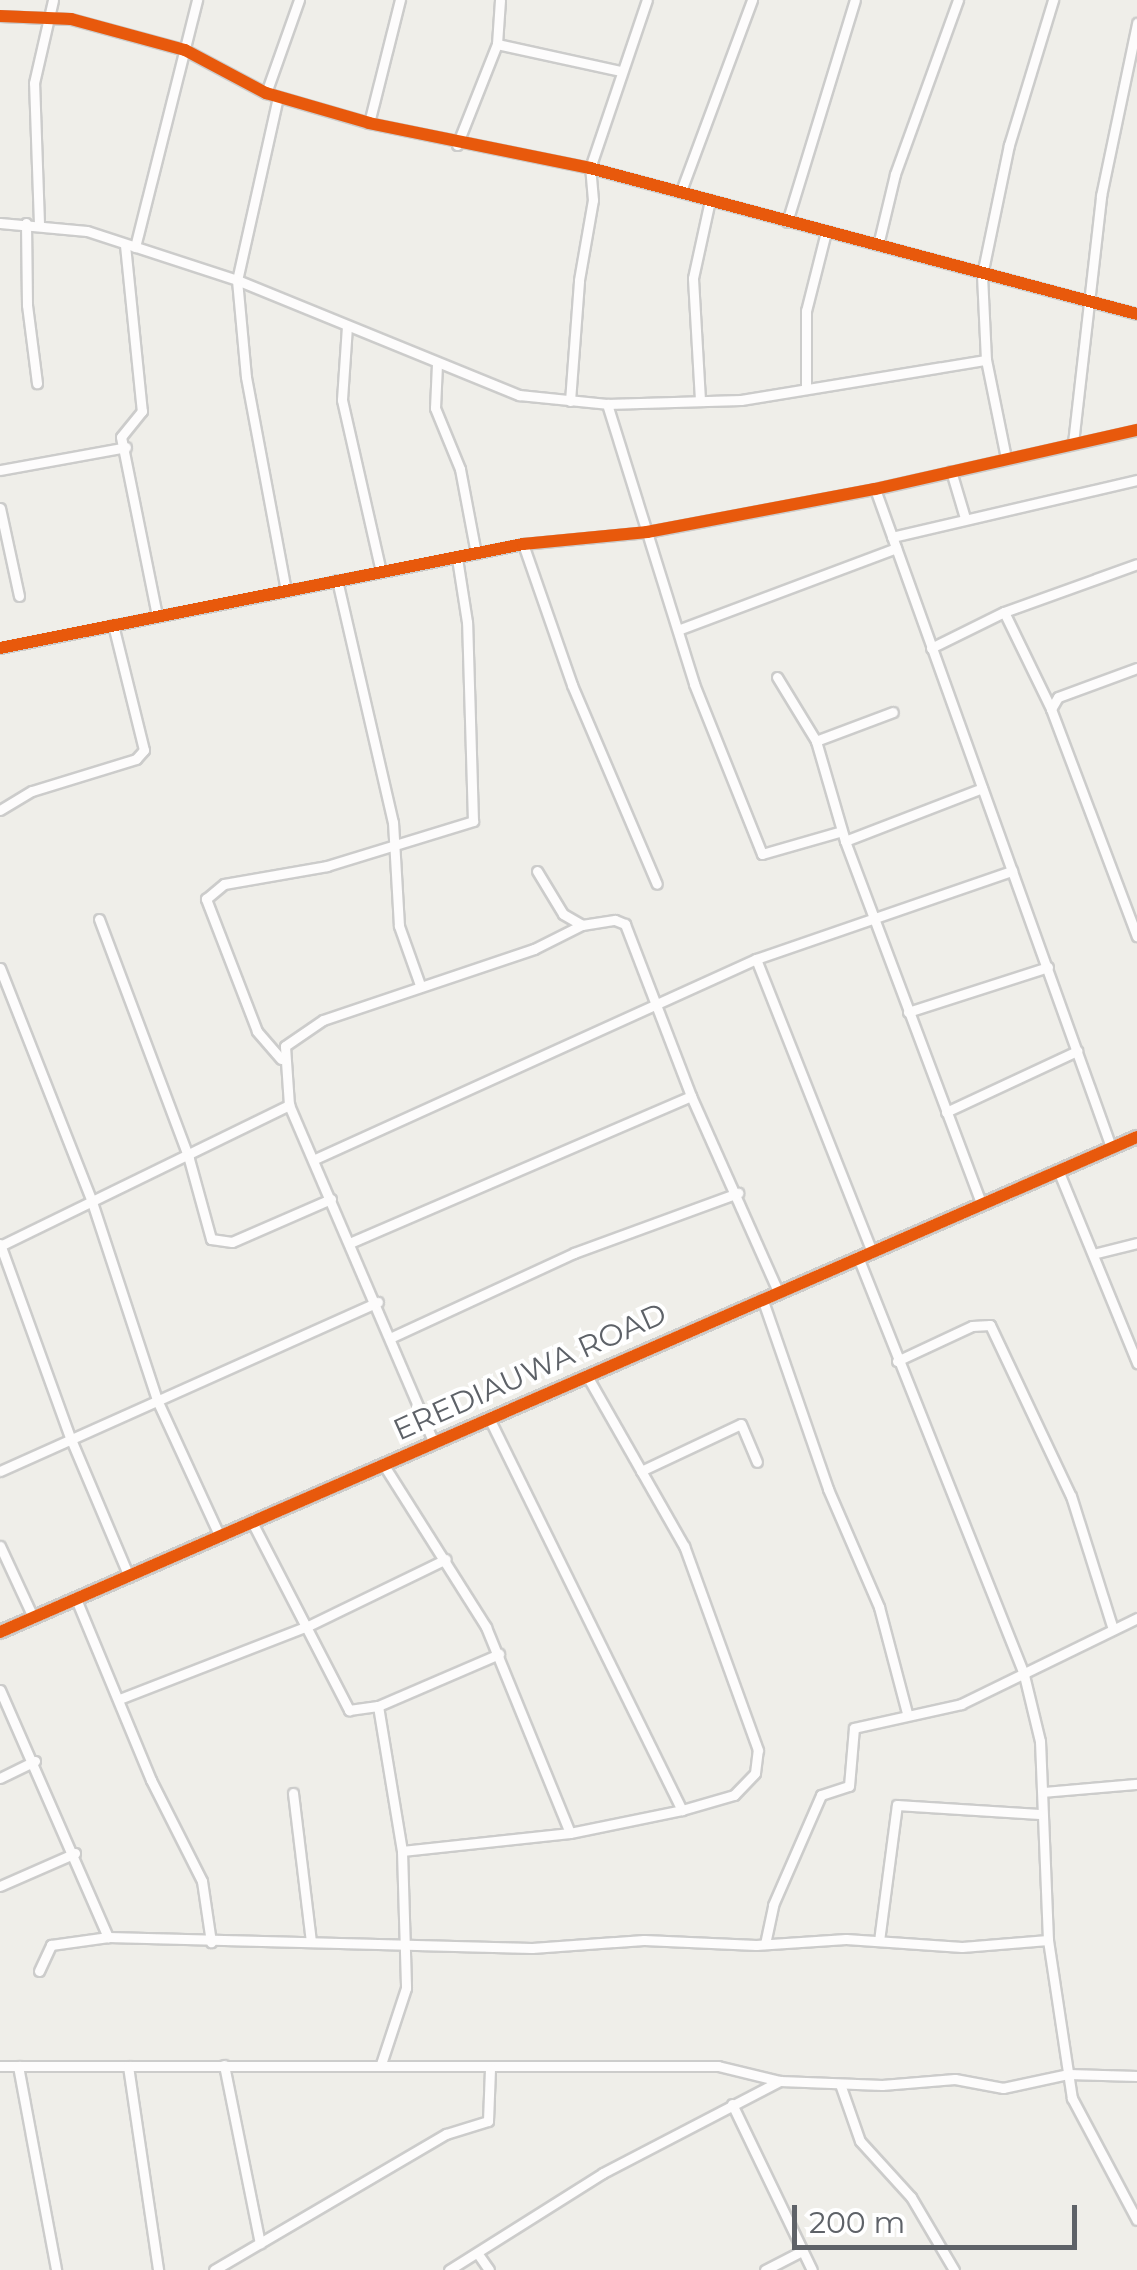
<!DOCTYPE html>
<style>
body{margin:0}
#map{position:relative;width:1137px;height:2270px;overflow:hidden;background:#efeee9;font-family:Montserrat,sans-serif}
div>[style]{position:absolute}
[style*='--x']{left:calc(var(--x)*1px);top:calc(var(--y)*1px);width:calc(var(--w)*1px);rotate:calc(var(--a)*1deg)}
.roads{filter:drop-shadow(2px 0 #cccccb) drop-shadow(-2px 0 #cccccb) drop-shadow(0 2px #cccccb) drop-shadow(0 -2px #cccccb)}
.street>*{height:9px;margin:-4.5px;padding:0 4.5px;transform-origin:4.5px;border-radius:4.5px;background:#fdfcfc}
.secondary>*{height:12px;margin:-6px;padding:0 6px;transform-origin:6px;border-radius:6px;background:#fdfcfc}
.cycleway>*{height:12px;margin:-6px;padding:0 6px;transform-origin:6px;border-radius:6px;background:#e8590c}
span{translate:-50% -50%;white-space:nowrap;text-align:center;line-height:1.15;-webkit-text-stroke:8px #fff;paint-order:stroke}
.street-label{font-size:30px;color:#5e6268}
.scale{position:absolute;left:792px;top:2205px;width:285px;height:45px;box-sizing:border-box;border:5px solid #5e6268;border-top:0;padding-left:12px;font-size:30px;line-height:35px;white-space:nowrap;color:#5e6268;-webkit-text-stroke:8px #fff;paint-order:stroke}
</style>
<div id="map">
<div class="roads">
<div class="street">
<div style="--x:0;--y:16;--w:71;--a:2.4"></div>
<div style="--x:71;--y:19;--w:118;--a:15.2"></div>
<div style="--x:185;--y:50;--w:92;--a:28"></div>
<div style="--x:266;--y:93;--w:107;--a:16.2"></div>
<div style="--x:369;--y:123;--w:226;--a:11.5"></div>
<div style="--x:590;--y:168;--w:566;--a:14.94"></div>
<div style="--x:497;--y:44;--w:127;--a:12.3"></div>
<div style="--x:266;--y:93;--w:99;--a:-70.5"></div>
<div style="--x:278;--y:97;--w:188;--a:102.6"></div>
<div style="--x:237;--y:280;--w:97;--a:84.7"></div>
<div style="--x:246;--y:377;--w:217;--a:79.4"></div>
<div style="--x:369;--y:123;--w:127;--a:-75.9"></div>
<div style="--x:457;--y:145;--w:109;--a:-68.4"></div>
<div style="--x:497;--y:44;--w:44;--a:-86.1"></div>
<div style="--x:681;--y:191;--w:204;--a:-69.6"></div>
<div style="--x:787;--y:222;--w:232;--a:-73"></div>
<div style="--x:0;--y:223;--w:87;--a:5.3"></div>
<div style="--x:87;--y:231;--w:158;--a:18.1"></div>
<div style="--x:237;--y:280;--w:305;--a:22.2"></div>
<div style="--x:519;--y:395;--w:88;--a:5.8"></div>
<div style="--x:607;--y:404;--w:134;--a:-1.7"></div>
<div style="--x:741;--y:400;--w:248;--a:-9.3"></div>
<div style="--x:26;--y:223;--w:82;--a:89.3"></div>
<div style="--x:27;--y:305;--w:79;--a:82.7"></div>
<div style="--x:39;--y:224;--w:141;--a:-92"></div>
<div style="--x:34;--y:83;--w:85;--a:-77.1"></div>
<div style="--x:125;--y:245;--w:167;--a:84.2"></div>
<div style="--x:142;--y:411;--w:33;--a:129"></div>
<div style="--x:121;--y:437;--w:183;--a:78.6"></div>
<div style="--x:878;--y:245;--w:73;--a:-76.5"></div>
<div style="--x:895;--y:174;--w:185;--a:-70.1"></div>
<div style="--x:135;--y:247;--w:255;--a:-75.9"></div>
<div style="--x:347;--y:326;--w:74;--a:93.9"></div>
<div style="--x:342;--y:400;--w:175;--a:77.2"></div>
<div style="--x:437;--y:364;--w:44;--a:92.6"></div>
<div style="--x:435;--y:408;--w:66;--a:67.7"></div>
<div style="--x:460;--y:469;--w:86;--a:79.3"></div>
<div style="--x:806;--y:387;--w:76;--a:-90"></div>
<div style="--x:806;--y:311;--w:81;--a:-75.8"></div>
<div style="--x:700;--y:400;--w:122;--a:-93.3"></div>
<div style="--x:693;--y:278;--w:80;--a:-77.7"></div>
<div style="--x:570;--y:401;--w:121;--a:-85.7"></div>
<div style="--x:579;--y:280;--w:81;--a:-80.1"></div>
<div style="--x:593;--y:200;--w:32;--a:-95"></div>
<div style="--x:590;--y:168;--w:177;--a:-71.3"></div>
<div style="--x:607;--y:404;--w:293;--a:72.7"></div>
<div style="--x:694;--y:684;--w:183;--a:68.2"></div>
<div style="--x:762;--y:854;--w:83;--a:-16"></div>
<div style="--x:1073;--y:443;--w:249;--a:-83.5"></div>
<div style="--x:1101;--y:196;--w:177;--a:-78.2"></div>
<div style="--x:1006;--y:458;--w:100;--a:-101.5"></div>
<div style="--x:986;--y:360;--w:85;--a:-92.7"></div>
<div style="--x:982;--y:275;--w:133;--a:-78.3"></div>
<div style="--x:1009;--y:145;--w:152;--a:-73.1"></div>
<div style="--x:0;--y:470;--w:128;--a:-10.3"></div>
<div style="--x:951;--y:471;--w:49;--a:73.4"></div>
<div style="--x:875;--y:489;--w:699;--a:70.27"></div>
<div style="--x:0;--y:508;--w:90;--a:77.8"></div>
<div style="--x:892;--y:537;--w:252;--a:-13.1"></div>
<div style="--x:523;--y:544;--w:149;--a:70.8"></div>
<div style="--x:572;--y:685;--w:216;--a:66.9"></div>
<div style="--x:337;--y:580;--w:248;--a:77"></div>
<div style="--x:393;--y:822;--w:104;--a:86.7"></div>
<div style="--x:399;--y:926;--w:63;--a:70.4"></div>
<div style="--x:1004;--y:612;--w:108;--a:64.1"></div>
<div style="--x:678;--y:630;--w:233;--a:-20.6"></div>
<div style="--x:0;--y:648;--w:533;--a:-11.25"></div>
<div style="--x:523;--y:544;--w:125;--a:-5.5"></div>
<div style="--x:647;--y:532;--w:232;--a:-10.7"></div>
<div style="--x:875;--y:489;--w:269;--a:-12.7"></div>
<div style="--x:931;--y:648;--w:81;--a:-26.3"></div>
<div style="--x:1004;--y:612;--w:141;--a:-19.8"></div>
<div style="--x:1137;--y:668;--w:84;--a:159.8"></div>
<div style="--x:1058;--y:697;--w:14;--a:120"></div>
<div style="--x:1051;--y:709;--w:243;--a:69.3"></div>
<div style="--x:777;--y:677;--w:75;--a:58.6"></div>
<div style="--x:816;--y:741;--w:104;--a:73.8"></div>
<div style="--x:845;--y:841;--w:386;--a:69.4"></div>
<div style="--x:816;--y:741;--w:82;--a:-20.6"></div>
<div style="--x:0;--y:810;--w:37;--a:-31"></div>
<div style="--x:32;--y:791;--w:109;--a:-17.1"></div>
<div style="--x:136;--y:759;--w:12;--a:-48"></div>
<div style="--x:144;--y:750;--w:129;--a:-103.9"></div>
<div style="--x:845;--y:841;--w:147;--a:-21.1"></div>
<div style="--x:537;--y:871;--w:50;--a:58.8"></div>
<div style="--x:563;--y:914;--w:22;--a:30"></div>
<div style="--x:99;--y:919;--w:256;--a:69.4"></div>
<div style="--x:189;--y:1159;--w:83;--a:74.6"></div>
<div style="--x:211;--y:1239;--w:21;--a:8"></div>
<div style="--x:232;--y:1242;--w:108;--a:-23.5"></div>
<div style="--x:756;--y:959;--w:312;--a:68.4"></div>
<div style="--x:0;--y:968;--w:251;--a:68.5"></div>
<div style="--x:92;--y:1202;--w:208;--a:71.8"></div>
<div style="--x:157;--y:1400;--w:151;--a:65.3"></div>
<div style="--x:908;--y:1012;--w:147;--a:-17.8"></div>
<div style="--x:281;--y:1059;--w:37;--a:-131"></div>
<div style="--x:257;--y:1031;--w:142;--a:-111.1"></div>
<div style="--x:206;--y:899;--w:23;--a:-40"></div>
<div style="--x:224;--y:884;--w:105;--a:-9.9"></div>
<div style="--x:327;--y:866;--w:153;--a:-17.1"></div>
<div style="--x:473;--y:821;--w:199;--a:-91.7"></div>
<div style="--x:467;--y:622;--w:65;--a:-98.9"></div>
<div style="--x:289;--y:1105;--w:59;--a:-93.9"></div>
<div style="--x:285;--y:1046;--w:46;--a:-34.4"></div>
<div style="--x:323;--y:1020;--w:223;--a:-18.6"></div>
<div style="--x:534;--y:949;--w:54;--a:-26.6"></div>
<div style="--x:582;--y:925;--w:33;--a:-9"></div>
<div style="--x:615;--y:920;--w:11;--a:22"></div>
<div style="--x:625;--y:924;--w:184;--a:69"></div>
<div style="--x:691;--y:1096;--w:214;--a:66"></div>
<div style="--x:946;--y:1112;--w:145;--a:-25"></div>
<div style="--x:315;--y:1159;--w:484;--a:-24.4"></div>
<div style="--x:756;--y:959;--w:271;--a:-19"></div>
<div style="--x:1058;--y:1170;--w:209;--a:67.7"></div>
<div style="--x:352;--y:1242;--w:369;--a:-23.3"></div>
<div style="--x:0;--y:1244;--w:205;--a:70.1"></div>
<div style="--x:70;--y:1437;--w:152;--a:67.1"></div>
<div style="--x:0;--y:1246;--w:322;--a:-26"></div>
<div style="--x:289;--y:1105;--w:366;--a:66.8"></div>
<div style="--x:1093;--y:1254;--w:45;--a:-14"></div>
<div style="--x:858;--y:1257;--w:450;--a:68.3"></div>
<div style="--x:1024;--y:1675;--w:68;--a:76.4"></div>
<div style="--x:1040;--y:1741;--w:199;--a:87.7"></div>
<div style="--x:1048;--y:1940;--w:160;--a:81.4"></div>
<div style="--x:1072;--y:2098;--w:138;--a:62"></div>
<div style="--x:762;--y:1298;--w:202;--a:70.9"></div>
<div style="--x:828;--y:1489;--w:129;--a:66.6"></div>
<div style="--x:879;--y:1607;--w:110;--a:75.2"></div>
<div style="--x:390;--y:1338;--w:203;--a:-24.8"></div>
<div style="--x:574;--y:1253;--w:175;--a:-20.1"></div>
<div style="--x:897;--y:1361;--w:83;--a:-25"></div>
<div style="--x:972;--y:1326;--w:18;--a:-3"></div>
<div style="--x:990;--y:1325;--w:189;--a:64.7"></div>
<div style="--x:1071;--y:1496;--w:139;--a:72.5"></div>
<div style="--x:489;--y:1418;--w:437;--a:63.8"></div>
<div style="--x:383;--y:1464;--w:193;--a:57.7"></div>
<div style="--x:486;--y:1627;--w:222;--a:67.8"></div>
<div style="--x:0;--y:1471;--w:414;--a:-24.1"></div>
<div style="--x:641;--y:1471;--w:110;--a:-25.2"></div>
<div style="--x:741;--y:1424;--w:41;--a:67.2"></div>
<div style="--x:252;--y:1522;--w:212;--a:62.7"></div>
<div style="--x:349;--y:1710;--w:29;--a:-8"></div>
<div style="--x:378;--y:1706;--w:132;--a:-23.3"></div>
<div style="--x:0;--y:1546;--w:78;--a:65.1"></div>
<div style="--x:76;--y:1599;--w:196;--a:67.5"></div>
<div style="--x:151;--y:1780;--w:113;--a:63.2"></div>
<div style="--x:202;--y:1881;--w:62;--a:81.6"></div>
<div style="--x:0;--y:1690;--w:270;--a:66.4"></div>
<div style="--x:122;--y:1698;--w:199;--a:-21.2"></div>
<div style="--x:308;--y:1626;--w:153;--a:-25.9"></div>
<div style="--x:378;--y:1706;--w:147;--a:80.6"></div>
<div style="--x:402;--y:1851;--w:137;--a:88.3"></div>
<div style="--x:406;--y:1988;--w:80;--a:108.2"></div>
<div style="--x:0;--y:1778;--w:39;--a:-26"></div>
<div style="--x:1043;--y:1792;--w:94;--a:-4.9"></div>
<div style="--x:293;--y:1793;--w:149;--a:83.1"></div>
<div style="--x:402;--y:1851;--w:169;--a:-6.1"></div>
<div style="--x:570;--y:1833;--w:114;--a:-11.6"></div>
<div style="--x:682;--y:1810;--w:54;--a:-16.1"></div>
<div style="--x:734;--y:1795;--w:30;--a:-46"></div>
<div style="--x:755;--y:1773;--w:23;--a:-83"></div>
<div style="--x:758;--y:1750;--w:217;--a:-109.9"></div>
<div style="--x:684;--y:1546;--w:190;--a:-119.7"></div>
<div style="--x:0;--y:1886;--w:82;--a:-23.7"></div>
<div style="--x:879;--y:1941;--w:137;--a:-82.5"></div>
<div style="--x:897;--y:1805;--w:142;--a:3.6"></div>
<div style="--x:765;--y:1944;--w:40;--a:-78"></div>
<div style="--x:773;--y:1905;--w:120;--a:-66.4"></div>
<div style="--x:821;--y:1795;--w:29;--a:-18"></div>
<div style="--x:849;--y:1786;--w:58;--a:-85.1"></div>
<div style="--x:854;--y:1728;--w:110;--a:-12.6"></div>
<div style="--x:961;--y:1704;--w:196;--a:-26"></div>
<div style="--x:39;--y:1971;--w:29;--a:-65"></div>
<div style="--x:51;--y:1945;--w:58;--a:-8"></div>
<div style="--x:108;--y:1937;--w:424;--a:1.5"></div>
<div style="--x:532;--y:1948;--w:112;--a:-4.1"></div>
<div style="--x:644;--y:1940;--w:112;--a:2.6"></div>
<div style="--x:756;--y:1945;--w:90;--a:-3.8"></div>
<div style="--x:846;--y:1939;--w:116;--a:3.9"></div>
<div style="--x:962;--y:1947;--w:86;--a:-4.7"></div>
<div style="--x:224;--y:2065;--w:182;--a:78.6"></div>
<div style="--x:0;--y:2066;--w:718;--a:0"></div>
<div style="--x:718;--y:2066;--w:64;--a:13.6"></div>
<div style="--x:780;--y:2081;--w:102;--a:2.2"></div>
<div style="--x:882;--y:2085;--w:73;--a:-4.7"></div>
<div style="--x:955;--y:2079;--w:49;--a:10.6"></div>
<div style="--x:1003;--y:2088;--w:66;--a:-12.2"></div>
<div style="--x:1068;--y:2074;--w:69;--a:1.7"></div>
<div style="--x:18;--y:2066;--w:208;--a:79.4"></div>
<div style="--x:128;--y:2066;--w:206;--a:81.6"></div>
<div style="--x:840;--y:2084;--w:60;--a:70.7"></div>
<div style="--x:860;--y:2141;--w:76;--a:47.7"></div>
<div style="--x:911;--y:2197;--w:85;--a:59.5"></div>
<div style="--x:732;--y:2104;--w:184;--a:64.3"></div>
<div style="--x:478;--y:2254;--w:19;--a:55"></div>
<div style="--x:214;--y:2270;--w:269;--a:-30.4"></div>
<div style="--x:446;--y:2134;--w:44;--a:-17.2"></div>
<div style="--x:488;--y:2121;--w:53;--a:-87.8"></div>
<div style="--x:449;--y:2270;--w:182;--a:-32.2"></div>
<div style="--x:603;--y:2173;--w:199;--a:-27.5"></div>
<div style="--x:765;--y:2270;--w:42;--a:-27.2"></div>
</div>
<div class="secondary">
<div style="--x:0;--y:1632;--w:1240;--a:-23.53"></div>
</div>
</div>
<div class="cycleway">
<div style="--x:0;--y:16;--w:71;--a:2.4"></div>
<div style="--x:71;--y:19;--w:118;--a:15.2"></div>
<div style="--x:185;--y:50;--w:92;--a:28"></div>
<div style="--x:266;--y:93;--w:107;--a:16.2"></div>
<div style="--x:369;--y:123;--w:226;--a:11.5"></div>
<div style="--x:590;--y:168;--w:566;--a:14.94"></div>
<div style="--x:0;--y:648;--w:533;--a:-11.25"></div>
<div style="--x:523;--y:544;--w:125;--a:-5.5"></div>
<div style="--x:647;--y:532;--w:232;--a:-10.7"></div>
<div style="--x:875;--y:489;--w:269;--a:-12.7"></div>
<div style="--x:0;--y:1632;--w:1240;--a:-23.53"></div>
</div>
<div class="street-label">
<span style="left:530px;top:1372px;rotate:-24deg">EREDIAUWA ROAD</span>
</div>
<div class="scale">200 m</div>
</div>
